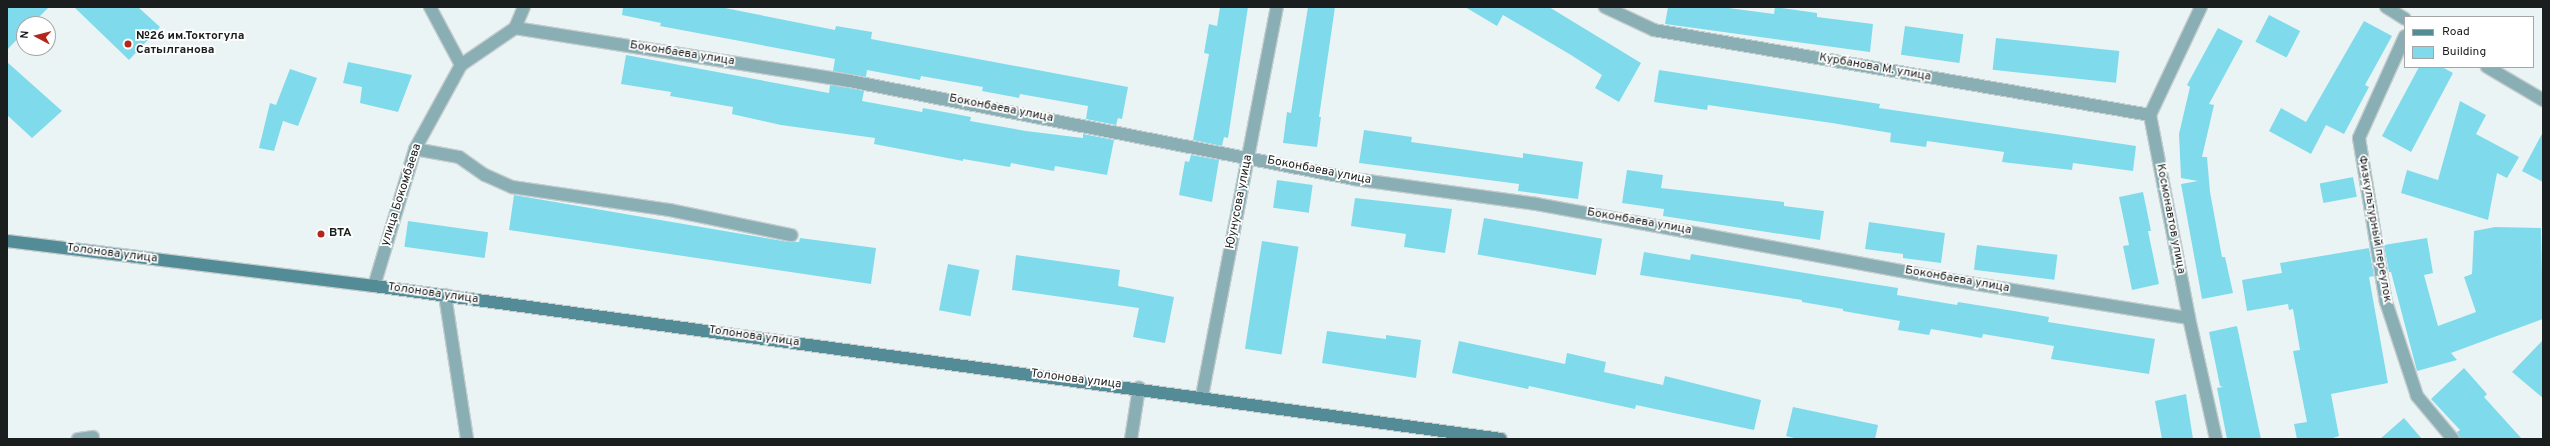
<!DOCTYPE html>
<meta charset="utf-8">
<style>
body{margin:0}
#map{position:relative;width:2550px;height:446px;overflow:hidden;background:#ebf4f5;font-family:Overpass,sans-serif}
div>[style]{position:absolute}
[style*='--x']{left:calc(var(--x)*1px);top:calc(var(--y)*1px);width:calc(var(--w)*1px);rotate:calc(var(--a)*1deg)}
.building>*{inset:0;background:#7fdbeb;transform-origin:0 0}
.roads{filter:drop-shadow(1px 0 #c6cdce) drop-shadow(-1px 0 #c6cdce) drop-shadow(0 1px #c6cdce) drop-shadow(0 -1px #c6cdce)}
.minor>*{height:12px;margin:-6px;padding:0 6px;transform-origin:6px;border-radius:6px;background:#89aeb4}
.tertiary>*{height:12px;margin:-6px;padding:0 6px;transform-origin:6px;border-radius:6px;background:#89aeb4}
.secondary>*{height:12px;margin:-6px;padding:0 6px;transform-origin:6px;border-radius:6px;background:#538c96}
.dots>*{width:11px;height:11px;translate:-50% -50%;box-sizing:border-box;border:2px solid #fff;border-radius:50%}
span{translate:-50% -50%;white-space:nowrap;text-align:center;line-height:1.15;-webkit-text-stroke:3.5px #fff;paint-order:stroke}
.poi-label{font-size:12px;color:#1b1e1e;font-weight:700}
.left{translate:0 -50%;text-align:left}
.street-label{font-size:12px;color:#1b1e1e}
.frame{position:absolute;inset:0;border:8px solid #1b1e1e;pointer-events:none}
.legend{position:absolute;left:2404px;top:16px;width:130px;height:52px;box-sizing:border-box;background:#fff;border:1px solid #a4a5a5;margin:0;padding:5px 7px;list-style:none;font-size:12px;color:#1b1e1e}
.legend li{display:flex;align-items:center;gap:8px;height:20px}
.legend b{width:20px;border:1px solid #a4a5a5}
.north{position:absolute;left:16px;top:16px;width:40px;height:40px;box-sizing:border-box;background:#fff;border:1px solid #a4a5a5;border-radius:50%;rotate:277deg;font-size:11px;font-weight:700;line-height:16px;text-align:center;color:#1b1e1e}
.north::after{content:'';display:block;margin:auto;width:14px;height:18px;background:#b4261a;clip-path:polygon(50% 0,100% 100%,50% 72%,0 100%)}
</style>
<div id="map">
<div class="building">
<div style="clip-path:polygon(7px 7px,49px 7px,32px 24px,24px 24px,24px 32px,7px 50px)"></div>
<div style="clip-path:polygon(74px 7px,138px 7px,160px 27px,129px 60px)"></div>
<div style="clip-path:polygon(623px 7px,720px 7px,835px 30px,836px 26px,872px 32px,871px 39px,1128px 87px,1122px 119px,1118px 118px,1116px 125px,1086px 119px,1088px 106px,1020px 94px,1019px 98px,982px 91px,983px 87px,921px 76px,920px 80px,867px 70px,866px 77px,833px 71px,835px 59px,660px 26px,661px 23px,622px 15px)"></div>
<div style="clip-path:polygon(1220px 7px,1248px 7px,1228px 138px,1224px 137px,1222px 146px,1193px 140px,1209px 54px,1204px 53px,1209px 24px,1217px 26px)"></div>
<div style="clip-path:polygon(1308px 7px,1335px 7px,1319px 117px,1321px 117px,1317px 147px,1283px 143px,1287px 112px,1291px 113px)"></div>
<div style="clip-path:polygon(1465px 7px,1549px 7px,1641px 63px,1619px 102px,1595px 88px,1602px 75px,1571px 55px,1503px 15px,1497px 26px)"></div>
<div style="clip-path:polygon(1668px 7px,1721px 7px,1774px 14px,1775px 7px,1817px 13px,1817px 17px,1873px 24px,1870px 52px,1665px 24px)"></div>
<div style="left:2269px;top:15px;width:35px;height:30px;rotate:27deg"></div>
<div style="clip-path:polygon(2364px 21px,2392px 36px,2365px 85px,2369px 87px,2344px 134px,2326px 125px,2311px 154px,2269px 131px,2281px 108px,2306px 122px)"></div>
<div style="left:1905px;top:26px;width:59px;height:29px;rotate:8deg"></div>
<div style="clip-path:polygon(2218px 28px,2243px 41px,2209px 104px,2214px 105px,2202px 157px,2207px 157px,2210px 192px,2222px 257px,2225px 257px,2233px 293px,2202px 299px,2181px 184px,2198px 181px,2181px 178px,2179px 134px,2190px 87px,2187px 85px)"></div>
<div style="left:1996px;top:38px;width:124px;height:32px;rotate:6deg"></div>
<div style="clip-path:polygon(626px 55px,829px 93px,830px 85px,849px 88px,864px 91px,862px 101px,922px 112px,923px 108px,971px 117px,970px 121px,1026px 131px,1083px 138px,1083px 134px,1114px 140px,1107px 175px,1055px 166px,1054px 171px,1011px 163px,1010px 167px,963px 159px,963px 161px,874px 144px,875px 138px,781px 125px,732px 114px,733px 107px,670px 96px,671px 92px,621px 84px)"></div>
<div style="clip-path:polygon(7px 62px,62px 111px,32px 138px,7px 115px)"></div>
<div style="clip-path:polygon(348px 62px,412px 75px,398px 112px,360px 103px,362px 87px,343px 83px)"></div>
<div style="clip-path:polygon(2419px 67px,2442px 67px,2453px 73px,2411px 152px,2382px 136px)"></div>
<div style="clip-path:polygon(290px 69px,317px 78px,298px 126px,283px 121px,274px 151px,259px 148px,270px 103px,276px 105px)"></div>
<div style="clip-path:polygon(1659px 70px,1880px 104px,1879px 108px,2136px 146px,2133px 171px,2073px 163px,2072px 170px,2002px 162px,2004px 152px,1927px 141px,1926px 147px,1890px 142px,1891px 133px,1832px 123px,1708px 105px,1707px 110px,1654px 102px)"></div>
<div style="clip-path:polygon(2460px 101px,2486px 115px,2476px 134px,2519px 157px,2507px 178px,2497px 173px,2488px 220px,2401px 193px,2407px 170px,2438px 180px)"></div>
<div style="clip-path:polygon(1364px 130px,1412px 137px,1411px 142px,1461px 149px,1523px 158px,1523px 153px,1583px 162px,1578px 199px,1518px 191px,1519px 184px,1359px 163px)"></div>
<div style="clip-path:polygon(2543px 132px,2543px 182px,2522px 171px)"></div>
<div style="clip-path:polygon(1191px 155px,1219px 160px,1212px 202px,1179px 195px,1185px 161px,1189px 162px)"></div>
<div style="clip-path:polygon(1627px 170px,1663px 175px,1661px 188px,1784px 202px,1784px 206px,1824px 211px,1820px 240px,1663px 216px,1664px 209px,1622px 203px)"></div>
<div style="left:2353px;top:177px;width:20px;height:34px;rotate:79deg"></div>
<div style="left:1277px;top:180px;width:36px;height:28px;rotate:8deg"></div>
<div style="clip-path:polygon(2143px 192px,2151px 231px,2148px 231px,2159px 284px,2132px 290px,2123px 246px,2129px 245px,2119px 197px)"></div>
<div style="clip-path:polygon(514px 195px,789px 242px,799px 242px,800px 238px,876px 248px,871px 284px,509px 230px)"></div>
<div style="clip-path:polygon(1355px 198px,1452px 209px,1445px 253px,1404px 247px,1406px 234px,1351px 226px)"></div>
<div style="left:1484px;top:218px;width:120px;height:37px;rotate:10deg"></div>
<div style="left:408px;top:221px;width:81px;height:26px;rotate:8deg"></div>
<div style="clip-path:polygon(1869px 222px,1945px 233px,1941px 263px,1903px 258px,1903px 254px,1865px 249px)"></div>
<div style="clip-path:polygon(2495px 227px,2541px 228px,2543px 319px,2451px 353px,2457px 360px,2417px 371px,2391px 272px,2389px 272px,2384px 245px,2427px 238px,2433px 273px,2424px 275px,2438px 326px,2476px 312px,2464px 277px,2472px 274px,2474px 231px)"></div>
<div style="left:1262px;top:241px;width:37px;height:109px;rotate:9deg"></div>
<div style="left:1977px;top:245px;width:81px;height:25px;rotate:7deg"></div>
<div style="clip-path:polygon(2369px 248px,2374px 276px,2369px 277px,2388px 383px,2331px 394px,2339px 436px,2330px 439px,2297px 439px,2294px 424px,2307px 422px,2293px 351px,2300px 350px,2293px 309px,2289px 310px,2288px 304px,2247px 311px,2242px 280px,2282px 273px,2280px 263px)"></div>
<div style="clip-path:polygon(1644px 252px,1690px 260px,1691px 254px,1848px 280px,1898px 288px,1897px 295px,1957px 305px,1958px 302px,2014px 311px,2049px 317px,2048px 322px,2155px 339px,2149px 374px,2051px 359px,2054px 346px,1983px 334px,1982px 338px,1931px 329px,1929px 335px,1898px 330px,1900px 321px,1843px 311px,1843px 309px,1802px 302px,1802px 300px,1640px 275px)"></div>
<div style="clip-path:polygon(1016px 255px,1120px 270px,1118px 286px,1174px 297px,1165px 343px,1133px 337px,1139px 308px,1012px 290px)"></div>
<div style="left:948px;top:264px;width:32px;height:47px;rotate:11deg"></div>
<div style="clip-path:polygon(2237px 326px,2246px 369px,2261px 439px,2227px 439px,2217px 388px,2223px 387px,2220px 386px,2209px 332px)"></div>
<div style="clip-path:polygon(1327px 331px,1386px 339px,1386px 335px,1421px 340px,1416px 378px,1322px 363px)"></div>
<div style="clip-path:polygon(2543px 340px,2543px 398px,2512px 372px)"></div>
<div style="clip-path:polygon(1459px 341px,1565px 364px,1567px 353px,1606px 362px,1604px 372px,1663px 385px,1665px 376px,1761px 400px,1754px 430px,1636px 405px,1635px 409px,1529px 386px,1528px 389px,1452px 373px)"></div>
<div style="clip-path:polygon(2464px 368px,2487px 394px,2484px 397px,2522px 439px,2460px 439px,2457px 432px,2460px 430px,2431px 399px)"></div>
<div style="clip-path:polygon(2186px 394px,2193px 439px,2162px 439px,2155px 401px)"></div>
<div style="clip-path:polygon(1793px 407px,1878px 425px,1875px 439px,1798px 439px,1786px 436px)"></div>
<div style="clip-path:polygon(2404px 418px,2422px 439px,2380px 439px)"></div>
</div>
<div class="roads">
<div class="minor">
<div style="--x:430;--y:7;--w:66;--a:61.9"></div>
<div style="--x:1605;--y:7;--w:54;--a:25.1"></div>
<div style="--x:1654;--y:30;--w:503;--a:9.72"></div>
<div style="--x:2201;--y:7;--w:119;--a:115.3"></div>
<div style="--x:2150;--y:115;--w:207;--a:79.1"></div>
<div style="--x:2189;--y:318;--w:124;--a:77.4"></div>
<div style="--x:2386;--y:7;--w:22;--a:32"></div>
<div style="--x:515;--y:28;--w:23;--a:-67"></div>
<div style="--x:2405;--y:36;--w:112;--a:114.3"></div>
<div style="--x:2359;--y:138;--w:166;--a:80.7"></div>
<div style="--x:2386;--y:302;--w:99;--a:71.7"></div>
<div style="--x:2417;--y:396;--w:56;--a:50.1"></div>
<div style="--x:2487;--y:67;--w:65;--a:30.5"></div>
<div style="--x:415;--y:149;--w:45;--a:10.3"></div>
<div style="--x:459;--y:157;--w:32;--a:35"></div>
<div style="--x:485;--y:175;--w:30;--a:24"></div>
<div style="--x:512;--y:187;--w:160;--a:8.3"></div>
<div style="--x:670;--y:210;--w:124;--a:11.7"></div>
<div style="--x:374;--y:286;--w:143;--a:-73.3"></div>
<div style="--x:415;--y:149;--w:96;--a:-61.3"></div>
<div style="--x:461;--y:65;--w:65;--a:-34.4"></div>
<div style="--x:515;--y:28;--w:339;--a:9"></div>
<div style="--x:850;--y:81;--w:513;--a:11"></div>
<div style="--x:1354;--y:179;--w:184;--a:7.8"></div>
<div style="--x:1536;--y:204;--w:422;--a:10.4"></div>
<div style="--x:1951;--y:280;--w:241;--a:9.1"></div>
<div style="--x:445;--y:295;--w:146;--a:81.3"></div>
<div style="--x:78;--y:439;--w:15;--a:-8"></div>
<div style="--x:1131;--y:439;--w:52;--a:-81.1"></div>
</div>
<div class="tertiary">
<div style="--x:1202;--y:396;--w:396;--a:-79.1"></div>
</div>
<div class="secondary">
<div style="--x:7;--y:241;--w:370;--a:7"></div>
<div style="--x:374;--y:286;--w:1137;--a:7.73"></div>
</div>
</div>
<div class="dots">
<div style="left:128px;top:44px;background:#b4261a"></div>
<div style="left:321px;top:234px;background:#b4261a"></div>
</div>
<div class="poi-label">
<span class="left" style="left:136px;top:44px">№26 им.Токтогула<br>Сатылганова</span>
<span class="left" style="left:329px;top:234px">BTA</span>
</div>
<div class="street-label">
<span style="left:682px;top:54px;rotate:9deg">Боконбаева улица</span>
<span style="left:1875px;top:68px;rotate:10deg">Курбанова М. улица</span>
<span style="left:1001px;top:109px;rotate:11deg">Боконбаева улица</span>
<span style="left:1319px;top:171px;rotate:11deg">Боконбаева улица</span>
<span style="left:402px;top:195px;rotate:-72deg">улица Бокомбаева</span>
<span style="left:1240px;top:202px;rotate:-79deg">Юунусова улица</span>
<span style="left:2170px;top:219px;rotate:79deg">Космонавтов улица</span>
<span style="left:1639px;top:222px;rotate:10deg">Боконбаева улица</span>
<span style="left:2374px;top:229px;rotate:80deg">Физкультурный переулок</span>
<span style="left:112px;top:254px;rotate:7deg">Толонова улица</span>
<span style="left:1957px;top:280px;rotate:10deg">Боконбаева улица</span>
<span style="left:433px;top:294px;rotate:8deg">Толонова улица</span>
<span style="left:754px;top:337px;rotate:8deg">Толонова улица</span>
<span style="left:1076px;top:380px;rotate:7deg">Толонова улица</span>
</div>
<div class="frame"></div>
<ul class="legend">
<li><b style="height:5px;background:#538c96"></b>Road</li>
<li><b style="height:11px;background:#7fdbeb"></b>Building</li>
</ul>
<div class="north">N</div>
</div>
